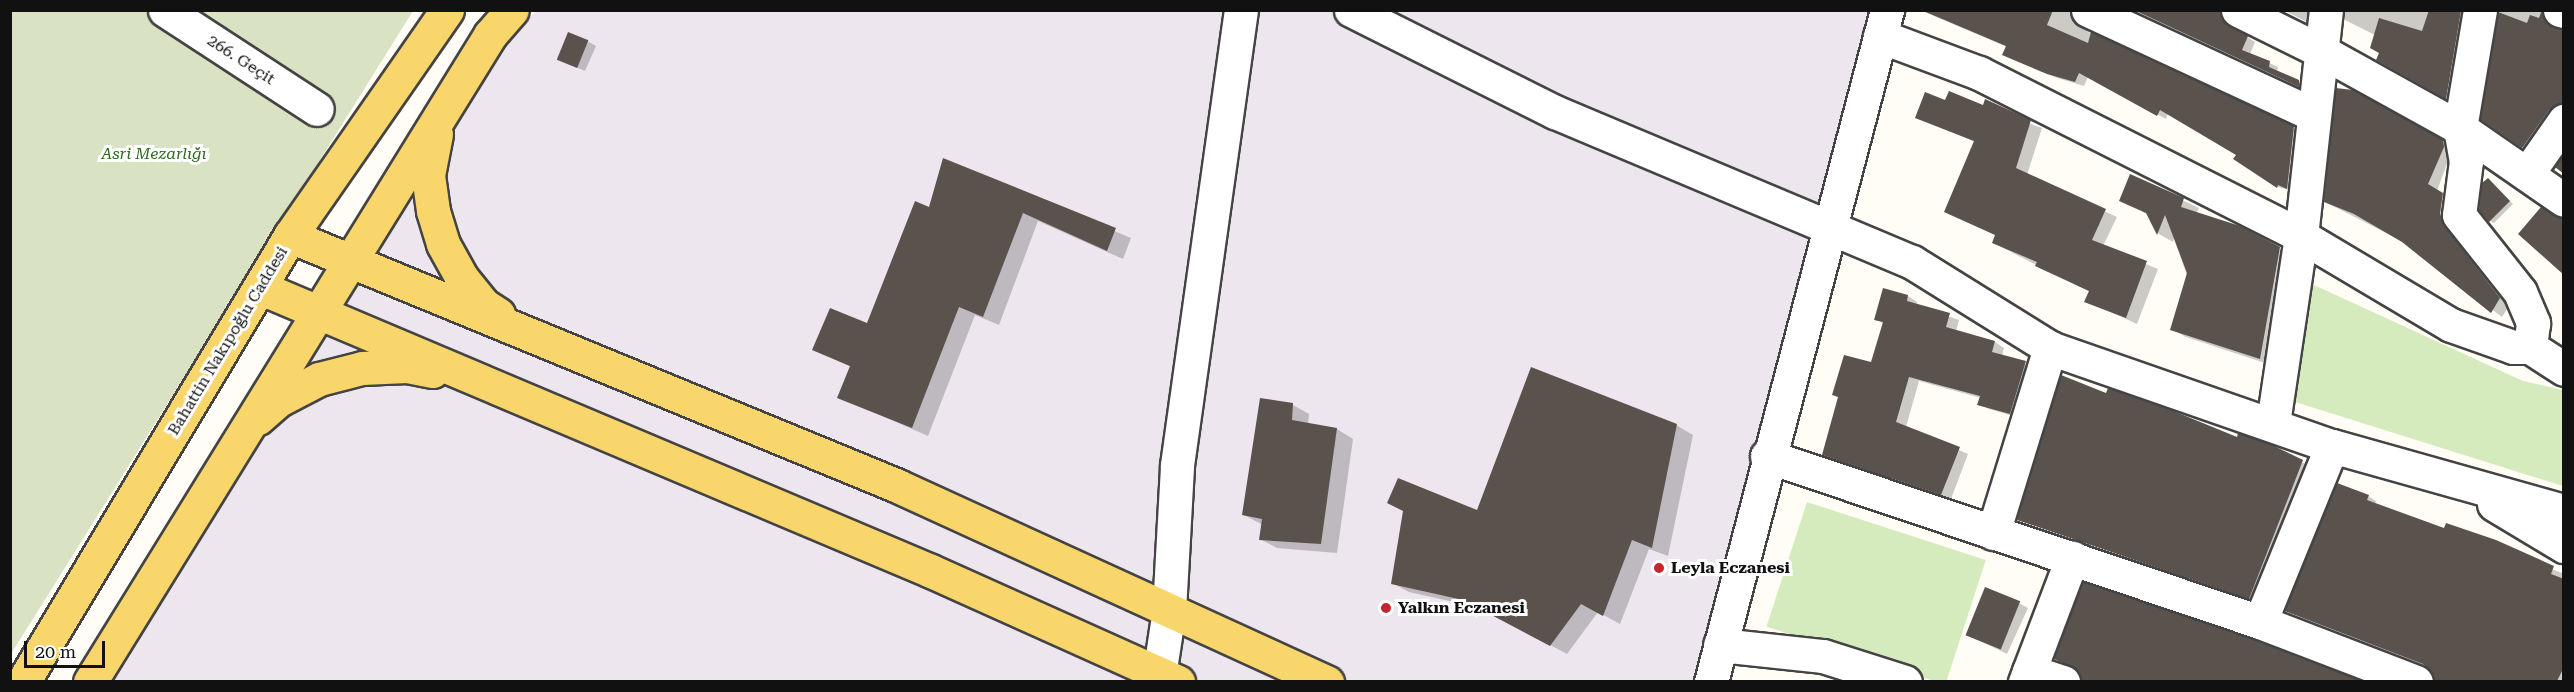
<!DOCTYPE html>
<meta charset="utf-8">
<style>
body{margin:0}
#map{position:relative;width:2574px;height:692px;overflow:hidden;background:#fffdf5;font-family:"Roboto Serif",serif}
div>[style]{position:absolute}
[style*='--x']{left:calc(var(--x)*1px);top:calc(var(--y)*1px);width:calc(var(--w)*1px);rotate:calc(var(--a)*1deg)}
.industrial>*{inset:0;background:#eee6ef}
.green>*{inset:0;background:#d5ebbd;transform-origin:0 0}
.cemetery>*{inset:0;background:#d9e3c4}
.shadow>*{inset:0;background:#0003}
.building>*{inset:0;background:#5a524d;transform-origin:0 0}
.roads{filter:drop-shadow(2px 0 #444) drop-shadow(-2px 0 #444) drop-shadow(0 2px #444) drop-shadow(0 -2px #444)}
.minor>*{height:33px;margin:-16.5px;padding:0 16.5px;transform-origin:16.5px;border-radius:16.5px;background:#fff}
.major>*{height:33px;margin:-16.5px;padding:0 16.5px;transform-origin:16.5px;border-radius:16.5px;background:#f9d66b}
.dots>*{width:16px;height:16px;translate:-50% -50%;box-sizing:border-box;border:3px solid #fff;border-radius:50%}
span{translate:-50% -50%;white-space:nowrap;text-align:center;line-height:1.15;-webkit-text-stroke:6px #fff;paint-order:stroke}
.street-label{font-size:16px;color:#111}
.park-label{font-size:16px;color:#2f6b1f;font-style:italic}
.poi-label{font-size:16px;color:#111;font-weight:700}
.left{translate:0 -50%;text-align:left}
.frame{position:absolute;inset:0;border:12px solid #111;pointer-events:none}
.scale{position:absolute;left:24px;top:641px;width:81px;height:27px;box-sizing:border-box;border:3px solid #111;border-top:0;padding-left:8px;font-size:18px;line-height:21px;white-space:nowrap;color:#111;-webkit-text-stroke:4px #fff;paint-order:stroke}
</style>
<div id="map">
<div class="industrial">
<div style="clip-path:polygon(537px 11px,1882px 11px,1726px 681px,106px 682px,506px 35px)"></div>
</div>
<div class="green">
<div style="clip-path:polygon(2314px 285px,2523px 381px,2563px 390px,2563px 486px,2292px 401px,2304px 291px)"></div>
<div style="left:1807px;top:502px;width:188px;height:131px;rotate:18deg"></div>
</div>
<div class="cemetery">
<div style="clip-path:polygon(11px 11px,413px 11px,11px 654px)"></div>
</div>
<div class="shadow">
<div style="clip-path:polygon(1920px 10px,2080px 10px,2077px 18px,2088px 32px,2302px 133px,2296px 192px,2278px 187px,2235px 159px,2238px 155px,2168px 113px,2166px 119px,2088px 77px,2084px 86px,2057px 78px,2012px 59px,2007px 47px)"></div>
<div style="clip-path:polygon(2135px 10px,2229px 10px,2231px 27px,2255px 42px,2250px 54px,2278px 67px,2277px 72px,2307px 86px,2307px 90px)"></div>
<div style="clip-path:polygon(2283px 10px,2310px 10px,2307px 22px)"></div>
<div style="clip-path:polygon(2345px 10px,2470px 10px,2454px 102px,2378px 59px,2381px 53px,2375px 35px,2345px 20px)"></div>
<div style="clip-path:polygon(2500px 10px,2550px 10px,2554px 28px,2564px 30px,2564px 109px,2531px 152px,2482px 119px)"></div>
<div style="clip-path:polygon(587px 41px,596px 46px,585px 71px,558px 59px)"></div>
<div style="clip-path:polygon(2352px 91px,2453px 147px,2437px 191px,2452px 200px,2510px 304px,2502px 317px,2402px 241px,2325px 202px)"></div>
<div style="clip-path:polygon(1946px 102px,1984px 107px,2042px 128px,2027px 175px,2117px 217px,2103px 246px,2158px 269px,2137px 324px,2086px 301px,2090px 292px,2005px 249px,1994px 242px,1997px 235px,1946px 212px,1975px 142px,1917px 117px)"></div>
<div style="clip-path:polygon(944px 160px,1131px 238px,1123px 259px,1038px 221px,999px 325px,975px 315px,928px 436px,839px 397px,851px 367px,814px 350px,868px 325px,930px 209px)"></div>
<div style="clip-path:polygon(2131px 176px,2199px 208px,2196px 214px,2295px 257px,2274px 366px,2186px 337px,2171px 329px,2187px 276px,2174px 238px,2173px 242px,2159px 234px,2149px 215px,2121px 200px)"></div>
<div style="clip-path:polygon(2488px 179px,2513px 204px,2494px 223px,2490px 221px)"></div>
<div style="clip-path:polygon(1908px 296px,1917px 302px,1916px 305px,1959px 320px,1956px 331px,1995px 342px,2004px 348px,2002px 356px,2035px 368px,2020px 418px,1989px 409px,1979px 404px,1981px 398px,1919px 381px,1906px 427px,1968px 454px,1951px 499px,1823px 454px,1873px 364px,1884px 324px,1875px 319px)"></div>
<div style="clip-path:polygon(2107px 395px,2312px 466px,2259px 603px,2018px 519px)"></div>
<div style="clip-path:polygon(1261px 400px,1293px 405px,1309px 414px,1308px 424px,1337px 429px,1353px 439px,1337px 553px,1277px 548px,1260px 539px,1263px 525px,1244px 515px)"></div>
<div style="clip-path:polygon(1676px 425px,1693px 435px,1668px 556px,1649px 549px,1620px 624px,1598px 612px,1567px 654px,1481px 608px,1409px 592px,1392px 583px,1478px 512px)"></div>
<div style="clip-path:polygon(2368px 496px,2376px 501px,2375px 505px,2562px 573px,2564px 682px,2435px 682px,2426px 666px,2286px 611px)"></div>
<div style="clip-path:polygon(2019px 603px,2028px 608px,2007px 654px,1976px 639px)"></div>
<div style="clip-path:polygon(2253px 641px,2358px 682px,2081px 682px,2078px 670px)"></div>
</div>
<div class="building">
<div style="clip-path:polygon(1921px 10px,2053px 10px,2047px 25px,2088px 43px,2091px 32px,2294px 126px,2287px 189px,2278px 185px,2277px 188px,2233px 159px,2236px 155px,2160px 110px,2157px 116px,2079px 73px,2075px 82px,2047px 74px,2002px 55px,2006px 46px)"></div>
<div style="clip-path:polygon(2134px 10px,2219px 10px,2223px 21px,2248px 36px,2242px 50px,2270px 61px,2269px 67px,2299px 80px,2299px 87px)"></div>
<div style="clip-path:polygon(2429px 10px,2461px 11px,2446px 99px,2376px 60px,2379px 53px,2370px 48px,2379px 18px,2422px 31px)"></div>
<div style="clip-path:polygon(2542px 10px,2547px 24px,2564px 29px,2564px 103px,2549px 110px,2522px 148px,2480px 119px,2498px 12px,2527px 23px,2530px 15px,2539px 18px)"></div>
<div style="left:568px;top:32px;width:22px;height:30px;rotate:22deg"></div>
<div style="clip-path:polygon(2336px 88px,2353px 90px,2443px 140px,2444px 147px,2428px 184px,2443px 193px,2440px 213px,2444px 226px,2500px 298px,2491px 313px,2402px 242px,2354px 214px,2324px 202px)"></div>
<div style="clip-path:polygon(1949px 91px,1983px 105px,1985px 99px,2031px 120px,2016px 168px,2106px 209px,2092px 240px,2147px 261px,2126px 318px,2084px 302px,2089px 291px,2035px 266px,2037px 262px,1992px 243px,1995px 235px,1944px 212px,1974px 141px,1915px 118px,1925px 92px,1945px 100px)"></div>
<div style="clip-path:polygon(2564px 154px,2564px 174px,2555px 167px)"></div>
<div style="clip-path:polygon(943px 158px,1116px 228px,1107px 251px,1023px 213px,983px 317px,959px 307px,912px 428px,837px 398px,850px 366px,812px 350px,830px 308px,867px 323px,915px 201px,929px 207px)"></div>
<div style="clip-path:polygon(2130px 174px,2184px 198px,2181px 207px,2240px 226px,2280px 247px,2260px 359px,2170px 330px,2187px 273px,2165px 215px,2157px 235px,2146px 213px,2119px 201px)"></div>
<div style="clip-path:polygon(2488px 178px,2510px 201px,2489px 222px,2479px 210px,2482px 183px)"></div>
<div style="clip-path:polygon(2541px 207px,2564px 219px,2564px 275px,2518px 234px)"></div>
<div style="clip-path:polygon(1883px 288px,1908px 295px,1907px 301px,1950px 313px,1946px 327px,1995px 341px,1992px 352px,2026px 361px,2010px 414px,1977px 405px,1980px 396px,1909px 377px,1896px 422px,1960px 447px,1941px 495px,1822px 455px,1838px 397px,1832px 395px,1844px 355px,1871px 362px,1883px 322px,1874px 320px)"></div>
<div style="clip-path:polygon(1531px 367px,1677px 424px,1652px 548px,1632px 540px,1603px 616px,1581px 604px,1550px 646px,1463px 600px,1391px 584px,1403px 511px,1387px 503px,1398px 478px,1477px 510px)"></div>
<div style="clip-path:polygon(2061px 375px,2106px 393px,2108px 388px,2171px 410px,2237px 437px,2238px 433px,2270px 444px,2303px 460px,2249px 599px,2017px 520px)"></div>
<div style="clip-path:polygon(1260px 398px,1293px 403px,1292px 420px,1337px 428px,1321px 544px,1259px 540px,1262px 519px,1242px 515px)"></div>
<div style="clip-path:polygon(2337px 483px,2369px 495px,2367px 500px,2444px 528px,2446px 523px,2496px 540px,2554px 566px,2551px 574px,2564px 579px,2564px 667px,2557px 681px,2434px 681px,2431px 671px,2423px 664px,2285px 611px)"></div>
<div style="clip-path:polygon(2083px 582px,2254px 640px,2362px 681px,2081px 681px,2076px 669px,2054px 659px)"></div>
<div style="left:1985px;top:587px;width:38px;height:52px;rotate:22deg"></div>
</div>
<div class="roads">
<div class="minor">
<div style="--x:165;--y:10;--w:181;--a:33.1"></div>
<div style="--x:1351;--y:10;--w:228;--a:26.6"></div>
<div style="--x:1555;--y:112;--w:387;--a:22.8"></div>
<div style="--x:1912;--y:262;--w:163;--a:31.9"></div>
<div style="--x:2050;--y:348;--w:299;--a:19.2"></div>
<div style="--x:2332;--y:446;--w:241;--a:15.7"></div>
<div style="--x:2088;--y:10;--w:249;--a:24.9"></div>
<div style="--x:2238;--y:10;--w:93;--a:26.3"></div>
<div style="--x:2321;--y:51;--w:159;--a:29"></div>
<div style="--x:2460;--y:128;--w:126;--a:34.7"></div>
<div style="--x:2480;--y:10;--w:120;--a:99.6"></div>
<div style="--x:2460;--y:128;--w:34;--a:80"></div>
<div style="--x:2466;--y:161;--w:54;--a:97.4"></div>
<div style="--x:2459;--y:215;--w:98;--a:51.6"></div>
<div style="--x:2520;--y:292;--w:34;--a:67"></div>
<div style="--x:2533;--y:323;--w:24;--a:97"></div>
<div style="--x:2560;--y:10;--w:4;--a:14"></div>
<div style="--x:1880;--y:36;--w:106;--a:20.5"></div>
<div style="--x:1979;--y:73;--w:361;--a:26.8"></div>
<div style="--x:2301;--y:236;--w:174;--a:30.7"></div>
<div style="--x:2451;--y:325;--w:66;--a:19.5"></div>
<div style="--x:2513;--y:347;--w:17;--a:0"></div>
<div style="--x:2530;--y:347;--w:40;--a:32.9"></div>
<div style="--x:2527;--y:174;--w:65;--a:-55.1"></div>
<div style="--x:2273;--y:423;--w:189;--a:-81.5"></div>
<div style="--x:2301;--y:236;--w:227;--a:-83.7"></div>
<div style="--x:1767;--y:456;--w:520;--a:18.61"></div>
<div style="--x:2260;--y:622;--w:167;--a:21"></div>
<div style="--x:2494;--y:504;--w:82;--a:31"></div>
<div style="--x:1993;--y:533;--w:194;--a:-72.9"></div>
<div style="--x:2260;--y:622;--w:190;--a:-67.8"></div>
<div style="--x:1720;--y:645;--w:104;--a:6.1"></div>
<div style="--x:1823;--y:656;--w:86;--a:17.6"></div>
<div style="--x:2029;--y:671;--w:36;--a:18"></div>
<div style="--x:1158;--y:682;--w:73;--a:-81.3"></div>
<div style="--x:1169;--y:610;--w:145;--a:-86.8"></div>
<div style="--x:1177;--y:465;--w:459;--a:-82"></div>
<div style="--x:1711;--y:682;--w:695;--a:-75.32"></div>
<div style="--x:2025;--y:682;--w:133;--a:-69.2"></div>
</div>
<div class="major">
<div style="--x:436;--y:134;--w:42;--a:101"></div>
<div style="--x:428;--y:175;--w:36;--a:82"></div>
<div style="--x:433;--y:211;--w:34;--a:73"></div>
<div style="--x:443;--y:244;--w:38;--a:61"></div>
<div style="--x:461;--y:277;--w:36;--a:51"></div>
<div style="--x:484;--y:305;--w:17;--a:33"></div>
<div style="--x:290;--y:236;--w:657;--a:22.35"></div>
<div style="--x:898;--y:486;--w:472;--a:24.6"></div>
<div style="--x:261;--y:288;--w:727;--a:22.9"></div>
<div style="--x:931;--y:571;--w:271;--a:24.2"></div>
<div style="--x:258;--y:418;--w:28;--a:-41"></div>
<div style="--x:279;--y:400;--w:45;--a:-27.7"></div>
<div style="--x:319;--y:379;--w:44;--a:-14.3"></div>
<div style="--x:362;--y:368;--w:45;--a:-2.5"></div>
<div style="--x:407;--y:366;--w:26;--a:11"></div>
<div style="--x:23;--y:682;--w:520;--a:-59.09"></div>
<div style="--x:290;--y:236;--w:275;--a:-55.2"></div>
<div style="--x:90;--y:682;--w:761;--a:-58.27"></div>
<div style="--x:490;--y:35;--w:33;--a:-49"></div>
</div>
</div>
<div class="dots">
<div style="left:1659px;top:568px;background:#c4262e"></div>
<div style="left:1386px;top:608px;background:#c4262e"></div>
</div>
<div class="street-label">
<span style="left:241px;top:60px;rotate:33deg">266. Geçit</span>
<span style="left:228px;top:341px;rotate:-59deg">Bahattin Nakıpoğlu Caddesi</span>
</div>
<div class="park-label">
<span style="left:154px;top:154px">Asri Mezarlığı</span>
</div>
<div class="poi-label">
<span class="left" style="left:1671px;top:568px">Leyla Eczanesi</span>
<span class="left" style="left:1398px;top:608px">Yalkın Eczanesi</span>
</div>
<div class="frame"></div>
<div class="scale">20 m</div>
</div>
